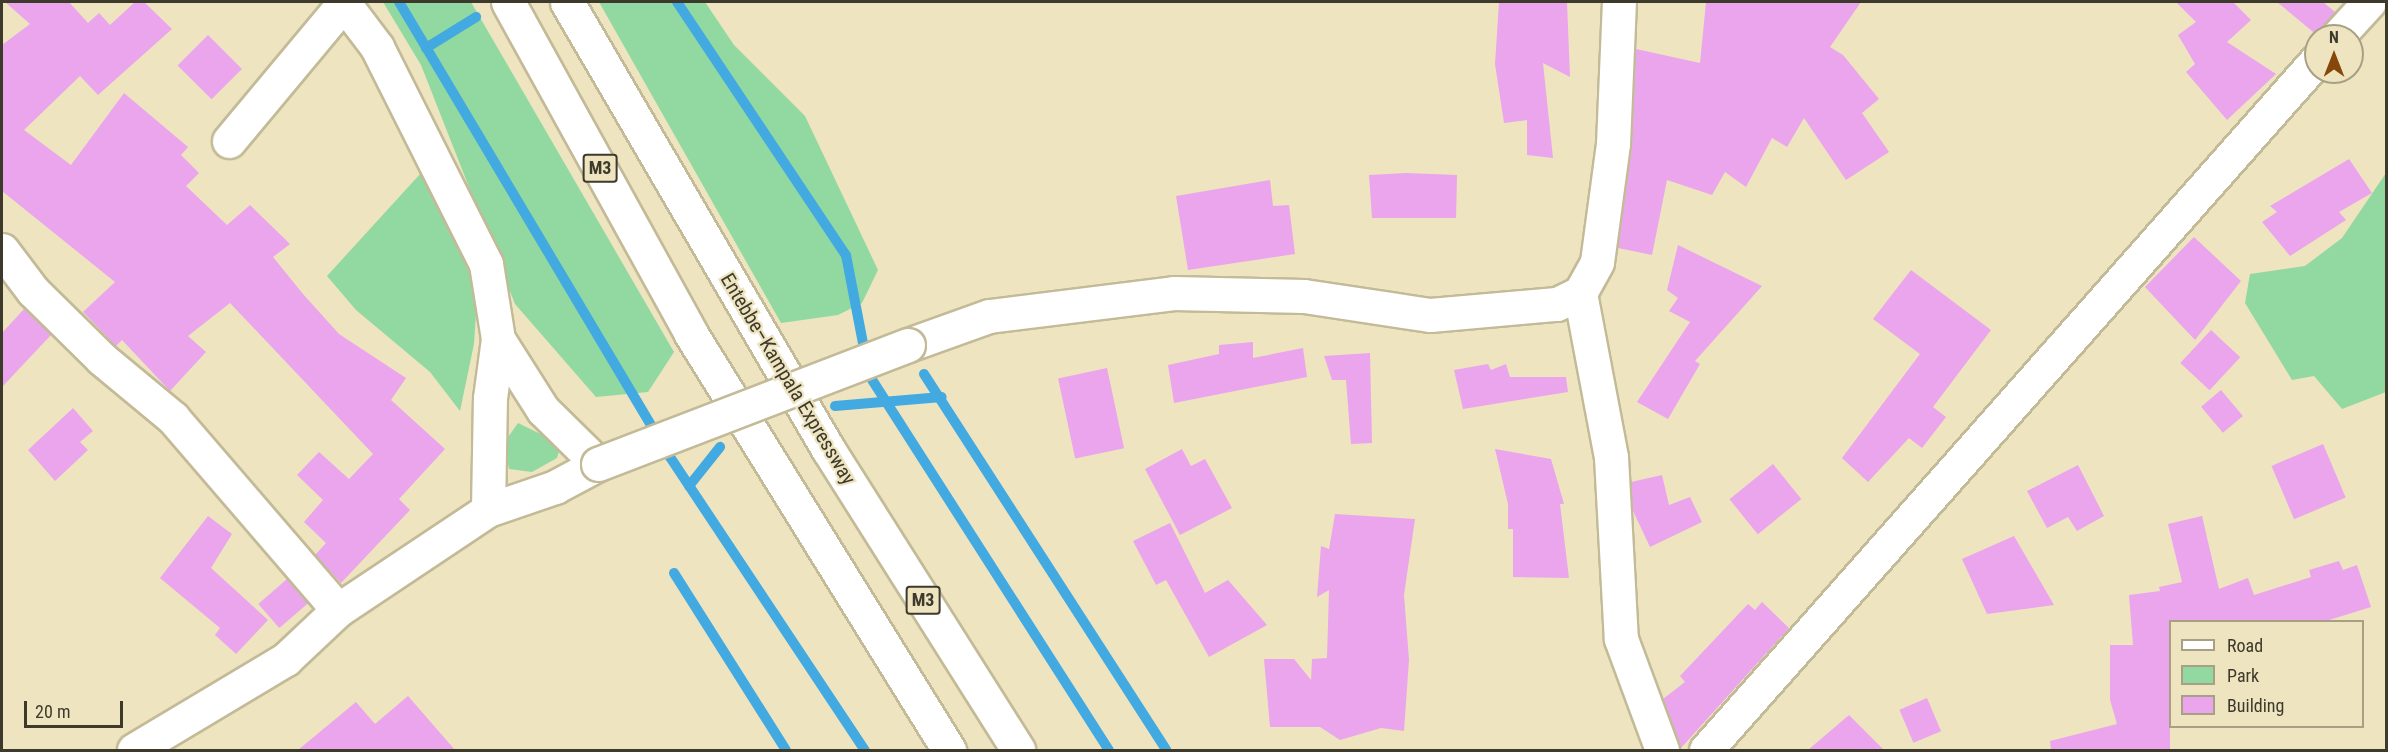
<!DOCTYPE html>
<meta charset="utf-8">
<style>
body{margin:0}
#map{position:relative;width:2388px;height:752px;overflow:hidden;background:#eee4c0;font-family:"Roboto Condensed",sans-serif}
div>[style]{position:absolute}
[style*='--x']{left:calc(var(--x)*1px);top:calc(var(--y)*1px);width:calc(var(--w)*1px);rotate:calc(var(--a)*1deg)}
.green>*{inset:0;background:#91d9a0}
.stream>*{height:10px;margin:-5px;padding:0 5px;transform-origin:5px;border-radius:5px;background:#43a9e1}
.building>*{inset:0;background:#eaa5ed;transform-origin:0 0}
.roads{filter:drop-shadow(2px 0 #c3ba97) drop-shadow(-2px 0 #c3ba97) drop-shadow(0 2px #c3ba97) drop-shadow(0 -2px #c3ba97)}
.minor>*{height:33px;margin:-16.5px;padding:0 16.5px;transform-origin:16.5px;border-radius:16.5px;background:#fff}
.highway>*{height:33px;margin:-16.5px;padding:0 16.5px;transform-origin:16.5px;border-radius:16.5px;background:#fff}
.bridges{filter:drop-shadow(2px 0 #c3ba97) drop-shadow(-2px 0 #c3ba97) drop-shadow(0 2px #c3ba97) drop-shadow(0 -2px #c3ba97)}
.minor-bridge>*{height:33px;margin:-16.5px;padding:0 16.5px;transform-origin:16.5px;border-radius:16.5px;background:#fff}
span{translate:-50% -50%;white-space:nowrap;text-align:center;line-height:1.15;-webkit-text-stroke:4.5px #eee4c0;paint-order:stroke}
.shield-label span{padding:2px 4px;background:#eee4c0;border:2px solid;border-radius:4px;-webkit-text-stroke-width:0}
.shield-label{font-size:18px;color:#3d392b;font-weight:700}
.street-label{font-size:20px;color:#3d392b}
.frame{position:absolute;inset:0;border:3px solid #3d392b;pointer-events:none}
.legend{position:absolute;left:2169px;top:620px;width:195px;height:108px;box-sizing:border-box;background:#eee4c0;border:2px solid #a7a084;margin:0;padding:8px 10px;list-style:none;font-size:18px;color:#3d392b}
.legend li{display:flex;align-items:center;gap:12px;height:30px}
.legend b{width:30px;border:2px solid #a7a084}
.north{position:absolute;left:2304px;top:24px;width:60px;height:60px;box-sizing:border-box;background:#eee4c0;border:2px solid #a7a084;border-radius:50%;rotate:0deg;font-size:16px;font-weight:700;line-height:24px;text-align:center;color:#3d392b}
.north::after{content:'';display:block;margin:auto;width:21px;height:27px;background:#85470a;clip-path:polygon(50% 0,100% 100%,50% 72%,0 100%)}
.scale{position:absolute;left:24px;top:701px;width:99px;height:27px;box-sizing:border-box;border:3px solid #3d392b;border-top:0;padding-left:8px;font-size:18px;line-height:21px;white-space:nowrap;color:#3d392b;-webkit-text-stroke:4px #eee4c0;paint-order:stroke}
</style>
<div id="map">
<div class="green">
<div style="clip-path:polygon(383px 2px,471px 2px,674px 352px,648px 392px,596px 397px,515px 304px,421px 65px)"></div>
<div style="clip-path:polygon(599px 2px,705px 2px,734px 45px,805px 116px,878px 270px,862px 303px,838px 315px,781px 323px)"></div>
<div style="clip-path:polygon(421px 173px,471px 261px,477px 299px,474px 344px,460px 411px,430px 372px,356px 310px,327px 276px)"></div>
<div style="clip-path:polygon(2386px 173px,2386px 392px,2342px 409px,2314px 376px,2292px 380px,2245px 303px,2250px 274px,2305px 266px,2342px 238px)"></div>
<div style="clip-path:polygon(518px 423px,561px 444px,557px 458px,532px 472px,509px 469px,504px 443px)"></div>
</div>
<div class="stream">
<div style="--x:399;--y:2;--w:530;--a:59.22"></div>
<div style="--x:670;--y:457;--w:352;--a:56.4"></div>
<div style="--x:677;--y:2;--w:304;--a:56.3"></div>
<div style="--x:846;--y:255;--w:122;--a:79.1"></div>
<div style="--x:869;--y:375;--w:445;--a:57.4"></div>
<div style="--x:426;--y:48;--w:59;--a:-31.8"></div>
<div style="--x:924;--y:374;--w:447;--a:57.2"></div>
<div style="--x:835;--y:406;--w:107;--a:-4.8"></div>
<div style="--x:689;--y:486;--w:50;--a:-51.5"></div>
<div style="--x:674;--y:573;--w:209;--a:57.7"></div>
</div>
<div class="building">
<div style="clip-path:polygon(5px 2px,69px 2px,88px 23px,99px 13px,110px 25px,135px 2px,144px 2px,172px 29px,98px 95px,80px 76px,24px 130px,71px 165px,124px 93px,188px 147px,181px 155px,199px 173px,186px 186px,227px 225px,250px 205px,290px 244px,273px 257px,303px 294px,339px 334px,406px 378px,391px 400px,445px 449px,399px 499px,410px 510px,341px 583px,315px 555px,326px 543px,304px 522px,323px 500px,297px 475px,319px 452px,349px 479px,373px 454px,230px 303px,188px 336px,206px 352px,170px 391px,122px 340px,116px 346px,83px 312px,115px 282px,2px 191px,2px 45px,30px 24px)"></div>
<div style="clip-path:polygon(1499px 2px,1567px 2px,1570px 77px,1543px 63px,1553px 158px,1527px 155px,1527px 120px,1504px 123px,1495px 64px)"></div>
<div style="clip-path:polygon(1706px 2px,1861px 2px,1830px 47px,1843px 55px,1879px 99px,1862px 113px,1889px 152px,1846px 180px,1804px 118px,1787px 147px,1772px 138px,1746px 187px,1725px 172px,1712px 195px,1667px 180px,1652px 255px,1618px 248px,1632px 146px,1636px 49px,1700px 63px)"></div>
<div style="clip-path:polygon(2176px 2px,2233px 2px,2251px 20px,2227px 42px,2276px 74px,2227px 120px,2186px 72px,2195px 64px,2178px 35px,2196px 22px)"></div>
<div style="clip-path:polygon(2277px 2px,2323px 2px,2335px 12px,2318px 36px)"></div>
<div style="left:208px;top:35px;width:48px;height:43px;rotate:45deg"></div>
<div style="clip-path:polygon(2349px 159px,2372px 193px,2339px 212px,2346px 220px,2290px 256px,2262px 222px,2277px 212px,2270px 206px)"></div>
<div style="clip-path:polygon(1406px 173px,1457px 175px,1456px 218px,1372px 218px,1369px 175px)"></div>
<div style="clip-path:polygon(1270px 180px,1273px 206px,1289px 205px,1295px 254px,1188px 270px,1176px 196px)"></div>
<div style="clip-path:polygon(2194px 237px,2241px 281px,2195px 340px,2145px 287px)"></div>
<div style="clip-path:polygon(1678px 245px,1762px 286px,1695px 361px,1700px 364px,1668px 419px,1637px 402px,1690px 322px,1669px 311px,1678px 298px,1667px 290px)"></div>
<div style="clip-path:polygon(1911px 270px,1991px 330px,1933px 407px,1946px 417px,1922px 448px,1909px 438px,1868px 482px,1842px 458px,1920px 354px,1873px 319px)"></div>
<div style="clip-path:polygon(24px 309px,51px 335px,2px 387px,2px 333px)"></div>
<div style="left:2211px;top:330px;width:40px;height:45px;rotate:43deg"></div>
<div style="clip-path:polygon(1253px 342px,1253px 358px,1303px 348px,1307px 377px,1174px 403px,1168px 365px,1219px 354px,1219px 345px)"></div>
<div style="clip-path:polygon(1370px 353px,1372px 443px,1351px 444px,1346px 380px,1332px 380px,1324px 356px)"></div>
<div style="clip-path:polygon(1488px 364px,1491px 370px,1506px 364px,1510px 377px,1566px 377px,1568px 392px,1463px 409px,1454px 370px)"></div>
<div style="left:1107px;top:368px;width:82px;height:50px;rotate:78deg"></div>
<div style="left:2221px;top:390px;width:34px;height:26px;rotate:50deg"></div>
<div style="clip-path:polygon(73px 408px,93px 431px,80px 442px,88px 450px,55px 481px,28px 450px)"></div>
<div style="left:2323px;top:444px;width:58px;height:56px;rotate:67deg"></div>
<div style="clip-path:polygon(1182px 449px,1191px 466px,1205px 459px,1232px 508px,1180px 535px,1145px 469px)"></div>
<div style="clip-path:polygon(1495px 449px,1551px 459px,1564px 504px,1560px 504px,1569px 578px,1513px 577px,1513px 529px,1508px 529px,1508px 504px)"></div>
<div style="left:1773px;top:464px;width:45px;height:56px;rotate:51deg"></div>
<div style="clip-path:polygon(2078px 465px,2104px 516px,2077px 531px,2068px 517px,2047px 528px,2027px 491px)"></div>
<div style="clip-path:polygon(1662px 475px,1669px 505px,1690px 497px,1702px 522px,1650px 547px,1633px 511px,1631px 482px)"></div>
<div style="clip-path:polygon(1335px 514px,1415px 519px,1404px 595px,1409px 660px,1404px 731px,1381px 728px,1340px 740px,1320px 727px,1270px 727px,1264px 659px,1294px 659px,1311px 680px,1312px 659px,1327px 658px,1329px 590px,1317px 597px,1321px 546px,1329px 549px)"></div>
<div style="clip-path:polygon(208px 516px,232px 534px,211px 568px,268px 620px,236px 654px,215px 635px,220px 628px,160px 578px)"></div>
<div style="clip-path:polygon(2202px 516px,2219px 589px,2248px 578px,2254px 595px,2311px 577px,2309px 570px,2339px 561px,2343px 570px,2357px 565px,2371px 607px,2326px 621px,2170px 621px,2170px 750px,2051px 750px,2050px 741px,2117px 724px,2110px 700px,2110px 645px,2133px 645px,2129px 595px,2160px 591px,2159px 587px,2182px 582px,2168px 524px)"></div>
<div style="clip-path:polygon(1170px 523px,1205px 593px,1228px 580px,1267px 625px,1209px 657px,1166px 580px,1156px 585px,1133px 541px)"></div>
<div style="clip-path:polygon(2014px 536px,2054px 605px,1987px 614px,1962px 559px)"></div>
<div style="left:287px;top:579px;width:32px;height:38px;rotate:49deg"></div>
<div style="clip-path:polygon(1762px 602px,1789px 628px,1681px 748px,1663px 699px,1685px 682px,1680px 676px,1748px 604px,1755px 610px)"></div>
<div style="clip-path:polygon(408px 696px,455px 750px,298px 750px,356px 702px,375px 724px)"></div>
<div style="left:1927px;top:698px;width:36px;height:30px;rotate:67deg"></div>
<div style="clip-path:polygon(1849px 715px,1884px 750px,1808px 750px)"></div>
</div>
<div class="roads">
<div class="minor">
<div style="--x:2338;--y:36;--w:46;--a:-47.6"></div>
<div style="--x:229;--y:141;--w:180;--a:-50.2"></div>
<div style="--x:2;--y:250;--w:51;--a:52.9"></div>
<div style="--x:33;--y:291;--w:97;--a:44.6"></div>
<div style="--x:102;--y:359;--w:92;--a:39.7"></div>
<div style="--x:173;--y:418;--w:253;--a:49.3"></div>
<div style="--x:1580;--y:293;--w:167;--a:79.3"></div>
<div style="--x:1611;--y:457;--w:182;--a:86.9"></div>
<div style="--x:1621;--y:639;--w:118;--a:69.7"></div>
<div style="--x:908;--y:345;--w:86;--a:-19.7"></div>
<div style="--x:989;--y:316;--w:186;--a:-7.1"></div>
<div style="--x:1174;--y:293;--w:130;--a:1.3"></div>
<div style="--x:1304;--y:296;--w:127;--a:8.6"></div>
<div style="--x:1430;--y:315;--w:127;--a:-5"></div>
<div style="--x:1557;--y:304;--w:25;--a:-26"></div>
<div style="--x:1580;--y:293;--w:35;--a:-61"></div>
<div style="--x:1597;--y:262;--w:119;--a:-82.3"></div>
<div style="--x:1613;--y:144;--w:142;--a:-87.6"></div>
<div style="--x:488;--y:510;--w:112;--a:-89"></div>
<div style="--x:490;--y:398;--w:60;--a:-82.3"></div>
<div style="--x:134;--y:750;--w:177;--a:-30.9"></div>
<div style="--x:286;--y:659;--w:71;--a:-43.3"></div>
<div style="--x:338;--y:610;--w:180;--a:-33.7"></div>
<div style="--x:488;--y:510;--w:71;--a:-18.9"></div>
<div style="--x:555;--y:487;--w:49;--a:-28.1"></div>
<div style="--x:598;--y:464;--w:77;--a:-135.5"></div>
<div style="--x:543;--y:410;--w:84;--a:-122.4"></div>
<div style="--x:498;--y:339;--w:76;--a:-99.1"></div>
<div style="--x:486;--y:264;--w:243;--a:-116.7"></div>
<div style="--x:377;--y:47;--w:56;--a:-127.1"></div>
<div style="--x:1706;--y:750;--w:920;--a:-48.48"></div>
</div>
<div class="highway">
<div style="--x:508;--y:2;--w:379;--a:61.1"></div>
<div style="--x:691;--y:334;--w:490;--a:58.2"></div>
<div style="--x:567;--y:2;--w:518;--a:59.72"></div>
<div style="--x:828;--y:449;--w:356;--a:57.7"></div>
</div>
</div>
<div class="bridges">
<div class="minor-bridge">
<div style="--x:598;--y:464;--w:332;--a:-21"></div>
</div>
</div>
<div class="shield-label">
<span style="left:600px;top:168px">M3</span>
<span style="left:923px;top:600px">M3</span>
</div>
<div class="street-label">
<span style="left:788px;top:379px;rotate:59deg">Entebbe–Kampala Expressway</span>
</div>
<div class="frame"></div>
<ul class="legend">
<li><b style="height:8px;background:#fff"></b>Road</li>
<li><b style="height:16px;background:#91d9a0"></b>Park</li>
<li><b style="height:16px;background:#eaa5ed"></b>Building</li>
</ul>
<div class="north">N</div>
<div class="scale">20 m</div>
</div>
